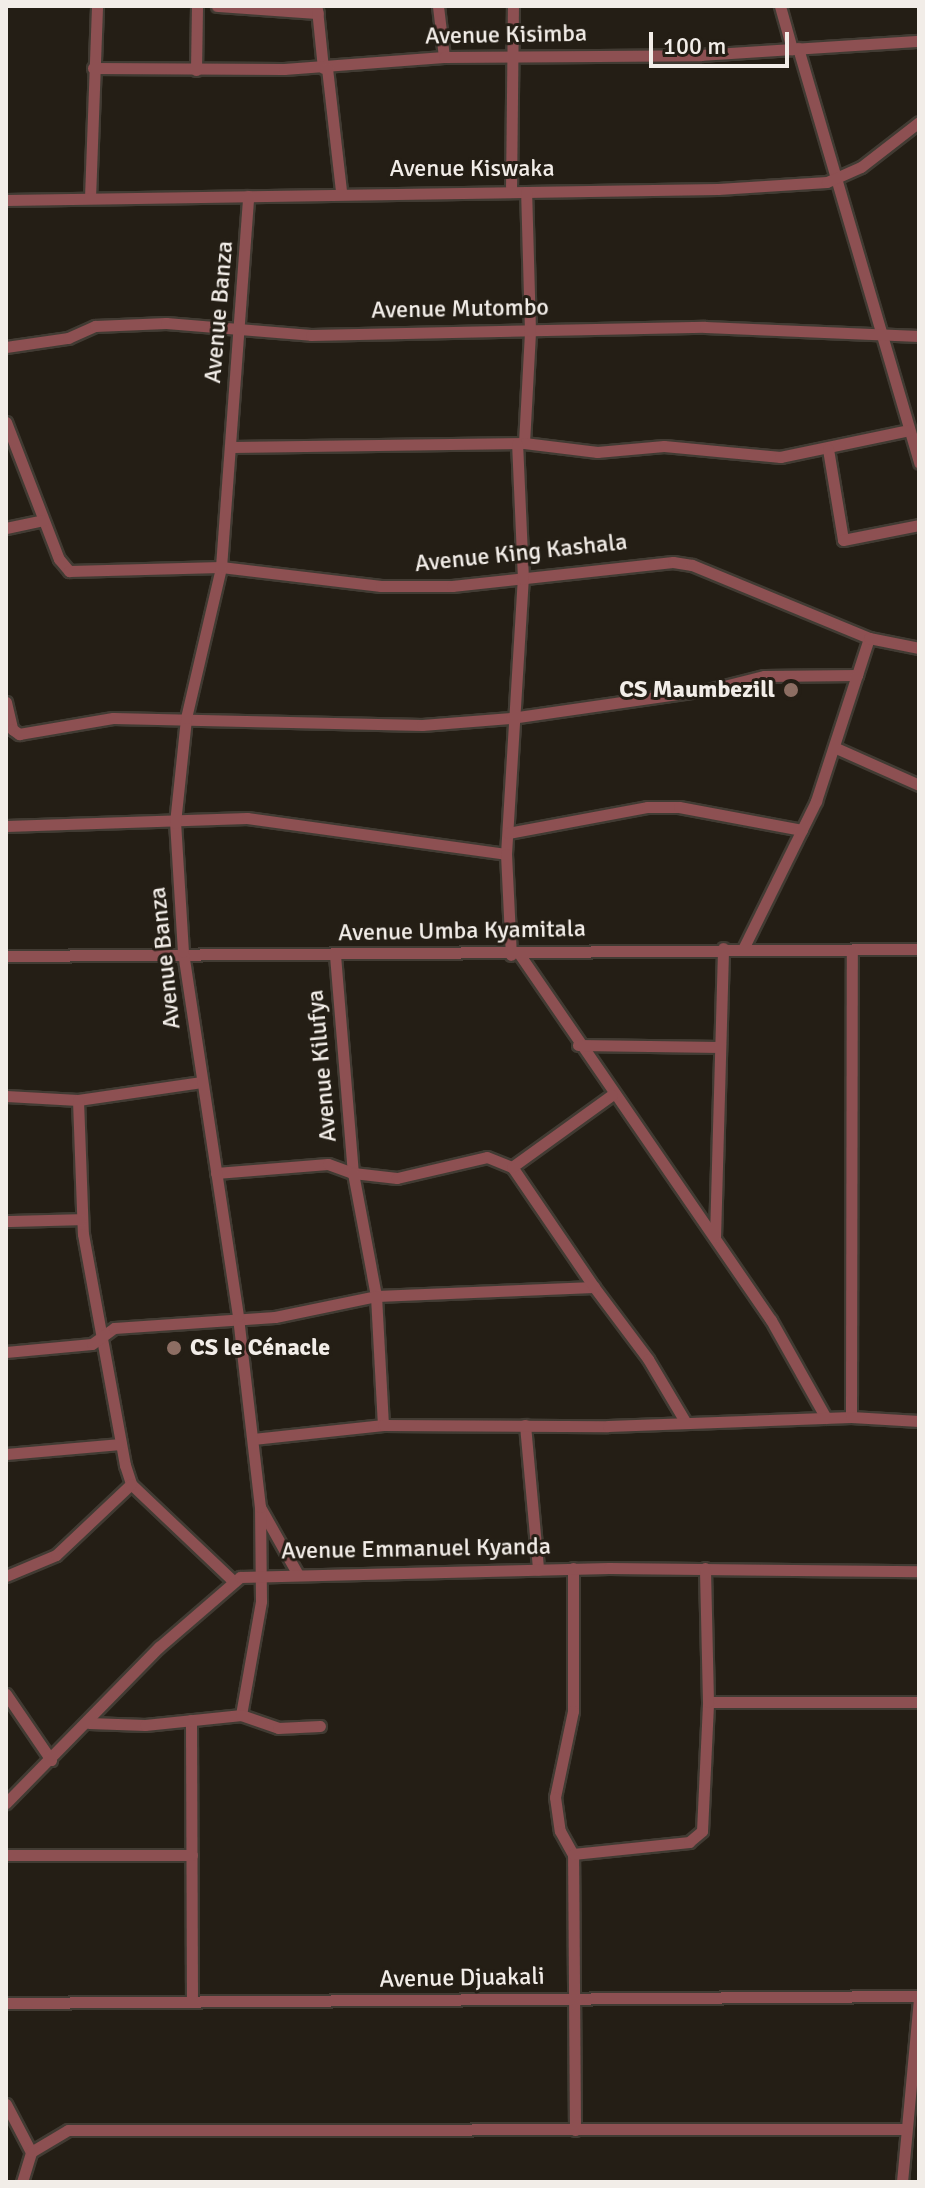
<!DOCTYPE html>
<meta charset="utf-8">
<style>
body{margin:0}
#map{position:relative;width:925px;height:2188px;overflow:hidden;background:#241e15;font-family:Signika,sans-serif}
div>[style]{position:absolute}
.roads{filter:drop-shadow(2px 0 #413b33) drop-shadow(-2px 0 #413b33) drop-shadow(0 2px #413b33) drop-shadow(0 -2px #413b33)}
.minor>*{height:11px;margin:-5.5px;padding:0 5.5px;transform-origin:5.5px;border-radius:5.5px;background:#8d5052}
.dots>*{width:22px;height:22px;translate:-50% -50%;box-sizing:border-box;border:4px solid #241e15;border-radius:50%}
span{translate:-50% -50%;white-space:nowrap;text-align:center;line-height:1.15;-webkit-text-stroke:6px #241e15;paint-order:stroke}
.street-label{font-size:24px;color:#f2ede8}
.poi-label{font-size:24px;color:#f2ede8;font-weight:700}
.right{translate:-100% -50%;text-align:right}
.left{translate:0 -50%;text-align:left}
.frame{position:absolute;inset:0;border:8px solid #f2ede8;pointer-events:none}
.scale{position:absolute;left:649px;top:32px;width:140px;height:36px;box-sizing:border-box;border:4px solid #f2ede8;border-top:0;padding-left:10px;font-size:24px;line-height:28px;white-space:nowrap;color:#f2ede8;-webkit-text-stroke:6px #241e15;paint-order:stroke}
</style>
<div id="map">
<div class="roads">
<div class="minor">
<div style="left:217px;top:6px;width:101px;rotate:4deg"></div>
<div style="left:438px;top:6px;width:51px;rotate:83.3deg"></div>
<div style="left:780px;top:6px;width:45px;rotate:74.4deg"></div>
<div style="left:317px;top:9px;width:59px;rotate:84.2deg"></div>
<div style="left:798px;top:48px;width:432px;rotate:73.7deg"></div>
<div style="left:93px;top:68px;width:191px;rotate:0.3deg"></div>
<div style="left:284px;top:69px;width:160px;rotate:-4.3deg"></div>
<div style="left:444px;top:57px;width:257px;rotate:-0.4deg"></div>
<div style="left:701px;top:55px;width:218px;rotate:-3.7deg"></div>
<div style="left:327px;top:68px;width:124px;rotate:83.5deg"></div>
<div style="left:196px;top:70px;width:64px;rotate:-89.1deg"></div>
<div style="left:511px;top:192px;width:186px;rotate:-89.4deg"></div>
<div style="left:90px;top:198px;width:192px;rotate:-87.9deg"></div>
<div style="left:6px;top:200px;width:712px;rotate:-0.89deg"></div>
<div style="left:718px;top:189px;width:109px;rotate:-3.7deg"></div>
<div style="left:827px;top:182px;width:37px;rotate:-24deg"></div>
<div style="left:861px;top:167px;width:73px;rotate:-37.8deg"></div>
<div style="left:6px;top:347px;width:63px;rotate:-8.3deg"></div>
<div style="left:68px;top:338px;width:30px;rotate:-24deg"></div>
<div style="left:95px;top:326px;width:71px;rotate:-2.4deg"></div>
<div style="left:166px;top:323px;width:145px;rotate:4.7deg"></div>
<div style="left:311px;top:335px;width:394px;rotate:-1.2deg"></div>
<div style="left:705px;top:327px;width:214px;rotate:2.4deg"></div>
<div style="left:6px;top:422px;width:147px;rotate:68.9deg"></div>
<div style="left:59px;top:559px;width:16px;rotate:50deg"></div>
<div style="left:69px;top:571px;width:152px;rotate:-1.5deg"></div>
<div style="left:221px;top:567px;width:161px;rotate:6.8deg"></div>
<div style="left:381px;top:586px;width:71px"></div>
<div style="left:452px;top:586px;width:222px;rotate:-6.2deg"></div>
<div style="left:673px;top:562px;width:19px;rotate:9deg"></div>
<div style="left:692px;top:565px;width:191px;rotate:22.4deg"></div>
<div style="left:524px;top:443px;width:112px;rotate:-86.9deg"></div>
<div style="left:530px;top:331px;width:139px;rotate:-91.6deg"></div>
<div style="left:232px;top:447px;width:292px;rotate:-0.8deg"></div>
<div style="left:524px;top:443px;width:74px;rotate:7deg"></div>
<div style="left:597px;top:452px;width:67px;rotate:-5.1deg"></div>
<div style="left:664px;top:446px;width:117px;rotate:5.4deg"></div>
<div style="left:780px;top:457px;width:132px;rotate:-11.8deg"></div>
<div style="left:828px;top:449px;width:92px;rotate:80.6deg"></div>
<div style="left:843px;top:540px;width:77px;rotate:-11.2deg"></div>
<div style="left:6px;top:528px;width:38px;rotate:-12deg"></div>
<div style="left:6px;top:702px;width:28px;rotate:77deg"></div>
<div style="left:12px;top:729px;width:9px;rotate:36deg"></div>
<div style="left:19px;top:734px;width:95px;rotate:-9.7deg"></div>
<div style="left:113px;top:718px;width:309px;rotate:1.3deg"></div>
<div style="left:422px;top:725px;width:89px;rotate:-4.5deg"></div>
<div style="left:511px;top:718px;width:203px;rotate:-8.2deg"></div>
<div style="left:712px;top:689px;width:54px;rotate:-14deg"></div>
<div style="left:764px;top:676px;width:93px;rotate:-0.6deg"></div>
<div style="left:857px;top:675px;width:39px;rotate:-72deg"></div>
<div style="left:869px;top:638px;width:51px;rotate:11.3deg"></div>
<div style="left:836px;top:748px;width:91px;rotate:24deg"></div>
<div style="left:6px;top:826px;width:241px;rotate:-1.9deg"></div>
<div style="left:247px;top:818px;width:261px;rotate:7.9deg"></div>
<div style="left:506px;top:854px;width:276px;rotate:-86.5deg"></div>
<div style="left:523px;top:579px;width:135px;rotate:-92.5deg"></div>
<div style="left:508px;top:833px;width:141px;rotate:-10.6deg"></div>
<div style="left:647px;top:807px;width:32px"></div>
<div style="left:679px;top:807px;width:125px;rotate:10.6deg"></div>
<div style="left:506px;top:854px;width:101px;rotate:87.2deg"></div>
<div style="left:743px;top:949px;width:165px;rotate:-63.7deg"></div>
<div style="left:816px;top:801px;width:133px;rotate:-72deg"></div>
<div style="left:335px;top:955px;width:219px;rotate:85.3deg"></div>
<div style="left:353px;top:1173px;width:44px;rotate:6.5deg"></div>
<div style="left:397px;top:1178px;width:92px;rotate:-13.1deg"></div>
<div style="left:487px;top:1157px;width:27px;rotate:22deg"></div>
<div style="left:520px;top:955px;width:443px;rotate:55.5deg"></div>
<div style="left:771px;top:1320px;width:112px;rotate:60.7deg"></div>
<div style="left:6px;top:956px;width:913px;rotate:-0.44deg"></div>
<div style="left:578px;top:1045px;width:142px;rotate:0.8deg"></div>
<div style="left:6px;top:1096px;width:72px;rotate:3.2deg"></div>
<div style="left:78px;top:1100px;width:125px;rotate:-8.3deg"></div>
<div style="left:78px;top:1100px;width:134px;rotate:87.9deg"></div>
<div style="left:83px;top:1234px;width:235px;rotate:79.7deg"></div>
<div style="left:125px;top:1465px;width:20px;rotate:72deg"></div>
<div style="left:131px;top:1484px;width:139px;rotate:43.5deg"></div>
<div style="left:216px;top:1173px;width:112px;rotate:-4.6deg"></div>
<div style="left:328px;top:1164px;width:27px;rotate:20deg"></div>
<div style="left:353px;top:1173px;width:125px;rotate:79.4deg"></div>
<div style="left:376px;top:1296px;width:218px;rotate:-2.4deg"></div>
<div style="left:594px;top:1287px;width:90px;rotate:53.1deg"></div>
<div style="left:648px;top:1359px;width:74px;rotate:59.3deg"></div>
<div style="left:6px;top:1221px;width:75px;rotate:-1.5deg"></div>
<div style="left:715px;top:1237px;width:289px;rotate:-88.4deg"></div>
<div style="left:594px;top:1287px;width:145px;rotate:-124.3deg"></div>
<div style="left:512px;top:1167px;width:123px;rotate:-35.8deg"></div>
<div style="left:6px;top:1352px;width:86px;rotate:-5.3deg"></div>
<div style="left:92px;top:1344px;width:27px;rotate:-36deg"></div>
<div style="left:114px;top:1328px;width:161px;rotate:-3.9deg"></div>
<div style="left:275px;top:1317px;width:103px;rotate:-11.7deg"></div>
<div style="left:376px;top:1296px;width:129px;rotate:86.9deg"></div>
<div style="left:851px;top:1417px;width:467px;rotate:-89.9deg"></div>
<div style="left:525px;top:1425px;width:145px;rotate:84.8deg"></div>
<div style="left:253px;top:1439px;width:131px;rotate:-6.1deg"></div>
<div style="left:383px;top:1425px;width:225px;rotate:0.3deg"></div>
<div style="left:608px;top:1426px;width:243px;rotate:-2.1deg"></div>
<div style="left:851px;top:1417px;width:68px;rotate:3.4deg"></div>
<div style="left:6px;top:1454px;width:115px;rotate:-5deg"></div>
<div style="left:260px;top:1507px;width:76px;rotate:60.7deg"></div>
<div style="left:573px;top:1568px;width:143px;rotate:90deg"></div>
<div style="left:573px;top:1711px;width:88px;rotate:101.8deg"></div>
<div style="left:555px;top:1797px;width:34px;rotate:82deg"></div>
<div style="left:560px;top:1831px;width:26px;rotate:61deg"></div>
<div style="left:6px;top:1576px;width:54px;rotate:-22.8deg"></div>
<div style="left:56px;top:1555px;width:103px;rotate:-43.4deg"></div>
<div style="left:6px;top:1694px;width:80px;rotate:55.7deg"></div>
<div style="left:708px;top:1702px;width:211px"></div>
<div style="left:241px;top:1715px;width:116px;rotate:-80deg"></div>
<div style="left:261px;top:1601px;width:94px;rotate:-90.6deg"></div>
<div style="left:260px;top:1507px;width:192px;rotate:-96.6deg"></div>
<div style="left:238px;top:1316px;width:368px;rotate:-98.6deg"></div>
<div style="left:183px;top:952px;width:129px;rotate:-93.5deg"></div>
<div style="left:175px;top:823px;width:106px;rotate:-84deg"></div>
<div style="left:186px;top:718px;width:155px;rotate:-76.9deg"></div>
<div style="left:221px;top:567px;width:372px;rotate:-85.8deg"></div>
<div style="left:191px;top:1720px;width:281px;rotate:89.8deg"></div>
<div style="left:89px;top:1723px;width:56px;rotate:2deg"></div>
<div style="left:145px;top:1725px;width:97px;rotate:-5.9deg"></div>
<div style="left:241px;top:1715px;width:39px;rotate:19deg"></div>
<div style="left:278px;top:1728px;width:42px;rotate:-2.7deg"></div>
<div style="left:6px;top:1803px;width:219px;rotate:-45.6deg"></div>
<div style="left:159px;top:1647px;width:107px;rotate:-40.8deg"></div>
<div style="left:240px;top:1577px;width:369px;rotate:-1.4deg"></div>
<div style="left:609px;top:1568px;width:310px;rotate:0.6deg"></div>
<div style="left:6px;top:1855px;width:186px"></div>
<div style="left:6px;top:2003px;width:913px;rotate:-0.44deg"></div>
<div style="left:6px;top:2104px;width:54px;rotate:62.5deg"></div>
<div style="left:575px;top:2130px;width:276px;rotate:-90.4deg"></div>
<div style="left:573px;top:1854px;width:117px;rotate:-5.9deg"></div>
<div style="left:689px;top:1842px;width:17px;rotate:-40deg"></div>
<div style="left:702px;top:1831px;width:129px;rotate:-87.3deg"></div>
<div style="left:708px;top:1702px;width:134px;rotate:-91.3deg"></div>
<div style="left:22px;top:2182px;width:31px;rotate:-73deg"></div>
<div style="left:31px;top:2152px;width:43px;rotate:-30.7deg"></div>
<div style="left:68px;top:2130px;width:838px;rotate:-0.07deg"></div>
<div style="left:902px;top:2182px;width:185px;rotate:-84.7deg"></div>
</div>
</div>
<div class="dots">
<div style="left:791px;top:690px;background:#8d6e63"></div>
<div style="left:174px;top:1348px;background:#8d6e63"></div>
</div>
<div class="street-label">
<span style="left:506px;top:35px;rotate:-1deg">Avenue Kisimba</span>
<span style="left:472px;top:169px">Avenue Kiswaka</span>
<span style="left:460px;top:309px;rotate:-1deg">Avenue Mutombo</span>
<span style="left:219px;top:312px;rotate:-85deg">Avenue Banza</span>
<span style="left:521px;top:553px;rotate:-6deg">Avenue King Kashala</span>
<span style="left:462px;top:931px;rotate:-1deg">Avenue Umba Kyamitala</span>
<span style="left:165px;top:958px;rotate:-96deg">Avenue Banza</span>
<span style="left:322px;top:1066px;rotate:-95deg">Avenue Kilufya</span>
<span style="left:416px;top:1549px;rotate:-1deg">Avenue Emmanuel Kyanda</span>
<span style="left:462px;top:1978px;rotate:-1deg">Avenue Djuakali</span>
</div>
<div class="poi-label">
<span class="right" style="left:775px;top:690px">CS Maumbezill</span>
<span class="left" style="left:190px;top:1348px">CS le Cénacle</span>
</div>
<div class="frame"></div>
<div class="scale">100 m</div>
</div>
